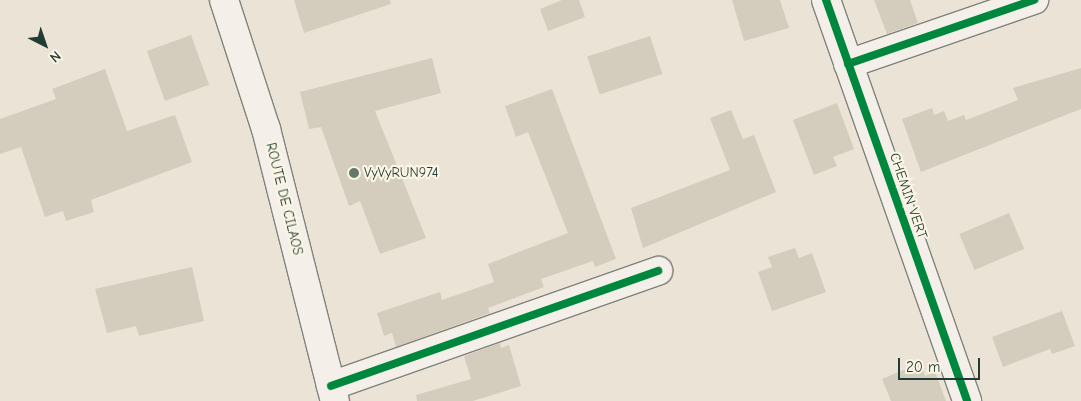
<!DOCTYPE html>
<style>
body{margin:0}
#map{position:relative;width:1081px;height:401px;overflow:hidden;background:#ebe4d6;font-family:"Comic Neue",sans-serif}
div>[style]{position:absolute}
.building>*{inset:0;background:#d4cdbd;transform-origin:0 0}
.roads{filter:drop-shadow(1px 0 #80837b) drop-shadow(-1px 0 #80837b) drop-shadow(0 1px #80837b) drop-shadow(0 -1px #80837b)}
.minor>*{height:28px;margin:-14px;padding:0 14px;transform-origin:14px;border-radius:14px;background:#f4f0e9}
.major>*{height:28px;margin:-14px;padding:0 14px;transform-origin:14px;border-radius:14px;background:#f4f0e9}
.cycleway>*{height:8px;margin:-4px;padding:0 4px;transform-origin:4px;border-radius:4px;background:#00873e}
.dots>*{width:14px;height:14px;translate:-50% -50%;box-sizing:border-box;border:2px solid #fcf5e5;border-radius:50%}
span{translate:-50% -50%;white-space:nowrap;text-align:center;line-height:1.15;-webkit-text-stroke:4.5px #fcf5e5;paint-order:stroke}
.poi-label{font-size:14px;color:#1f3d34}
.left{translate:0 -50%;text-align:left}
.street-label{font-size:14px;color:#1f3d34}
.north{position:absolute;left:20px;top:20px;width:50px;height:50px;-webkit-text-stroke:4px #fcf5e5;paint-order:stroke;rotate:139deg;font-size:14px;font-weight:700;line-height:20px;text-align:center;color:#1f3d34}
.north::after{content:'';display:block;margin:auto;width:18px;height:22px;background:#1f3d34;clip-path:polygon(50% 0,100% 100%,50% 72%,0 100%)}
.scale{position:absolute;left:898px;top:358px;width:82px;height:22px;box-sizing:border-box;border:2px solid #1f3d34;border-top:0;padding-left:6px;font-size:15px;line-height:18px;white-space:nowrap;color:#1f3d34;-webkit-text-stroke:4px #fcf5e5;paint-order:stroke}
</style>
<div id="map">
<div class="building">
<div style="clip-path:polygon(294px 0,390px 0,391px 4px,304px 33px)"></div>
<div style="clip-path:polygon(562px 0,579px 0,585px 17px,548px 31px,540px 9px)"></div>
<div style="clip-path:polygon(732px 0,780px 0,789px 28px,744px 41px)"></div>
<div style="clip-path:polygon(874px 0,910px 0,918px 23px,887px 34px)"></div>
<div style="left:191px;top:35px;width:53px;height:47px;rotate:70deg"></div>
<div style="left:650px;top:36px;width:40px;height:66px;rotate:72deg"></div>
<div style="clip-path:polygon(432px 58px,441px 93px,375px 111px,426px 238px,380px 254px,360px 201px,349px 206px,321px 127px,309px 129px,300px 92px)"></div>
<div style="clip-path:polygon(1081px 68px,1081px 109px,921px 172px,902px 119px,932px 108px,934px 115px,944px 111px,948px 121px,964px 115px,966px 120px,1018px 100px,1013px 88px)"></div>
<div style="clip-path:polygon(105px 69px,127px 131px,175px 115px,192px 162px,91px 200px,94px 212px,66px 221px,63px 211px,45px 217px,21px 147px,0 154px,0 119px,56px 99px,52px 89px)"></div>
<div style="clip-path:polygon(552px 89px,616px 259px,595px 267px,593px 261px,541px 279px,544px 287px,488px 308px,490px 313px,396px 347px,392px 333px,384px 336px,377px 313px,440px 292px,442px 300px,494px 282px,488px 264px,568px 233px,528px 132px,516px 137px,505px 106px)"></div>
<div style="clip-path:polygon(837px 103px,854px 149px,833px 157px,837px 166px,814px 175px,793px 120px)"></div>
<div style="clip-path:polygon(731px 110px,743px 139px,754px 135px,776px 192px,643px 248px,631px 208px,730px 170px,710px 118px)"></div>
<div style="left:1009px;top:213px;width:39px;height:54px;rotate:67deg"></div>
<div style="clip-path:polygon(795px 248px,799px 258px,812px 253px,826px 292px,772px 311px,758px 272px,772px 267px,768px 257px)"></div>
<div style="clip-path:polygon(192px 267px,204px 321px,139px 336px,136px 326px,107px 333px,95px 289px)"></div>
<div style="clip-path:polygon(1062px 311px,1075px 346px,1052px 354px,1050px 349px,1003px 367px,992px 337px)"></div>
<div style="clip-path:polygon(500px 343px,501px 348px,509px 345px,521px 386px,473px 401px,417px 401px,416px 395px,471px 379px,464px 356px)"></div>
<div style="clip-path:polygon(920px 363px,925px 376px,935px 372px,946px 401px,891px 401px,882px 379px)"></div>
</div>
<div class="roads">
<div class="minor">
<div style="left:826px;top:0;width:425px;rotate:70.6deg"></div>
<div style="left:848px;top:64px;width:197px;rotate:-19deg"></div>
<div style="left:331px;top:386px;width:347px;rotate:-19.4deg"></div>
</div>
<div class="major">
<div style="left:224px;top:0;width:136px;rotate:72deg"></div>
<div style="left:266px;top:129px;width:281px;rotate:75.8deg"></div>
</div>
</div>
<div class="cycleway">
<div style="left:826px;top:0;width:425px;rotate:70.6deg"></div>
<div style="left:848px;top:64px;width:197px;rotate:-19deg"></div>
<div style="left:331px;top:386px;width:347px;rotate:-19.4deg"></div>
</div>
<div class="dots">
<div style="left:354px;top:173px;background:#66776d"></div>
</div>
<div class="poi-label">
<span class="left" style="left:364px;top:173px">VyVyRUN974</span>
</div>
<div class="street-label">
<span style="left:908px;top:196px;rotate:71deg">CHEMIN VERT</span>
<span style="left:284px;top:199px;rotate:76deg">ROUTE DE CILAOS</span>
</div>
<div class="north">N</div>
<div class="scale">20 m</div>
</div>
